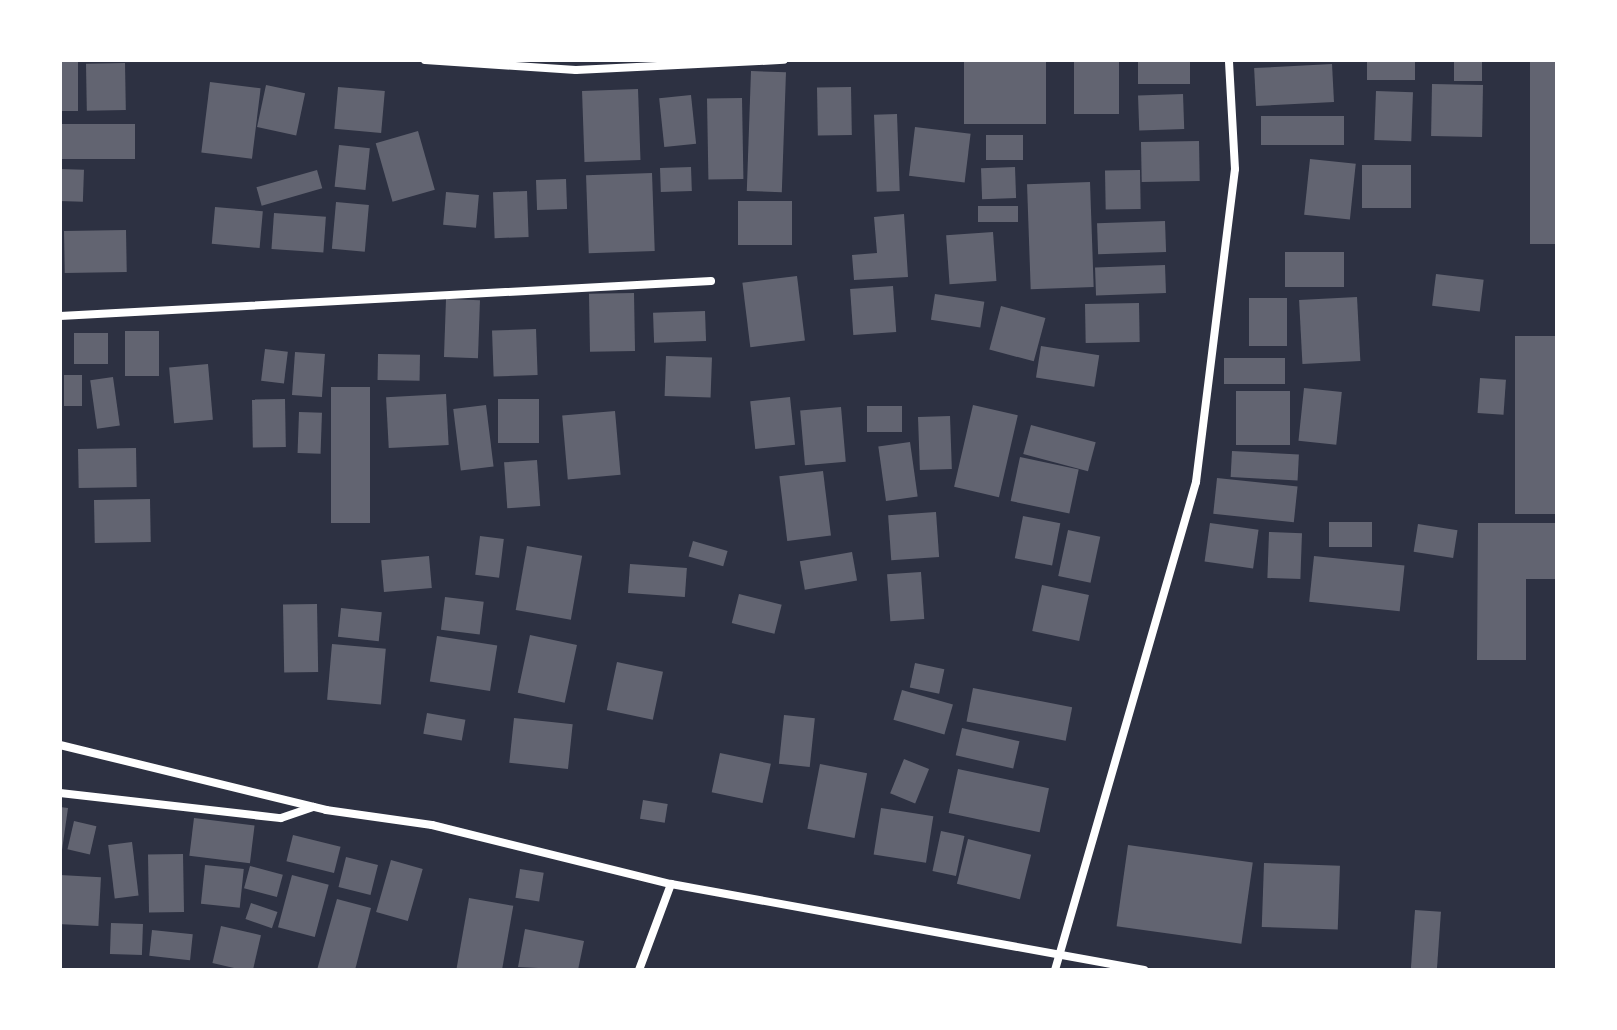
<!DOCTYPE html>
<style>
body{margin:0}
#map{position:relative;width:1617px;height:1030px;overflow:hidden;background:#2d3142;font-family:"Golos Text",sans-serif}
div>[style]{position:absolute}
.building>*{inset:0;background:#626471;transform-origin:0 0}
.minor>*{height:8px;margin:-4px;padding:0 4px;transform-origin:4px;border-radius:4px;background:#fff}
span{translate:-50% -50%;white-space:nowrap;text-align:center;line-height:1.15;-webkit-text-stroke:6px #fff;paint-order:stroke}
.frame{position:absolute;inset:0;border:62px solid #fff;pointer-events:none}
</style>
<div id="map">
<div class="building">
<div style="left:964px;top:60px;width:82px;height:64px"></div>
<div style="left:1074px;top:60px;width:45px;height:54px"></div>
<div style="left:1138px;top:60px;width:52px;height:24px"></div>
<div style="left:1367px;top:60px;width:48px;height:20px"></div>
<div style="left:1454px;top:60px;width:28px;height:21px"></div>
<div style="left:1530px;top:60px;width:27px;height:184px"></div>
<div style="left:61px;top:61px;width:17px;height:50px"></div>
<div style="left:125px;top:63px;width:47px;height:39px;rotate:89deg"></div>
<div style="left:1332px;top:64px;width:38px;height:78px;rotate:87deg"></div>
<div style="left:751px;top:71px;width:35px;height:120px;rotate:2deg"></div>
<div style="left:210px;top:82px;width:51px;height:71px;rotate:7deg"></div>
<div style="left:1432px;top:84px;width:51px;height:52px;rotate:1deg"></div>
<div style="left:266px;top:85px;width:40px;height:43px;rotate:12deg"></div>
<div style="left:338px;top:87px;width:47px;height:42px;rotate:5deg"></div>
<div style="left:851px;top:87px;width:48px;height:34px;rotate:89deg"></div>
<div style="left:638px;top:89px;width:71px;height:56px;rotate:88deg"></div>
<div style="left:1376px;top:91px;width:37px;height:49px;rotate:2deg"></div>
<div style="left:1183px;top:94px;width:35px;height:45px;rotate:88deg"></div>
<div style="left:691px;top:95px;width:49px;height:32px;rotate:84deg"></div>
<div style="left:742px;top:98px;width:81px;height:35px;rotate:89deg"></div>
<div style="left:897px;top:114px;width:77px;height:23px;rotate:88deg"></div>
<div style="left:1344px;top:116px;width:29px;height:83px;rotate:90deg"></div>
<div style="left:61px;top:124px;width:74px;height:35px"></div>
<div style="left:915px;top:127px;width:56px;height:49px;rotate:7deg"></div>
<div style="left:418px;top:131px;width:61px;height:44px;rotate:74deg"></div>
<div style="left:1023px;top:135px;width:25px;height:37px;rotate:90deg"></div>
<div style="left:1199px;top:141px;width:40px;height:58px;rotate:89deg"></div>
<div style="left:339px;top:145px;width:31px;height:42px;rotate:6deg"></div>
<div style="left:1310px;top:159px;width:46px;height:56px;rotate:6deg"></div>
<div style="left:1362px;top:165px;width:49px;height:43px"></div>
<div style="left:691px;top:167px;width:24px;height:31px;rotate:88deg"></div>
<div style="left:1015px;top:167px;width:31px;height:34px;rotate:88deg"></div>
<div style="left:60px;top:169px;width:24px;height:32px;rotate:2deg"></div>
<div style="left:317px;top:170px;width:19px;height:63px;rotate:74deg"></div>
<div style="left:1140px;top:170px;width:39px;height:35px;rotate:89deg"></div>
<div style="left:652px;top:173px;width:78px;height:66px;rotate:88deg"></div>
<div style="left:566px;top:179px;width:30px;height:30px;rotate:88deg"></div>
<div style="left:1090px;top:182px;width:105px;height:63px;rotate:88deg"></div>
<div style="left:527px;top:191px;width:46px;height:34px;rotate:88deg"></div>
<div style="left:446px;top:192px;width:33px;height:33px;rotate:5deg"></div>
<div style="left:792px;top:201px;width:44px;height:54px;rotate:90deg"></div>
<div style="left:336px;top:202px;width:33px;height:47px;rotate:5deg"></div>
<div style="left:1018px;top:206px;width:16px;height:40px;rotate:90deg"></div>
<div style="left:215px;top:207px;width:48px;height:37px;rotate:5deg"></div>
<div style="left:274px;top:213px;width:52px;height:36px;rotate:4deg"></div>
<div style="clip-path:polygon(904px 214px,908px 277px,854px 280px,852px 255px,877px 253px,874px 217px)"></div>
<div style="left:1165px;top:221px;width:31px;height:68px;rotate:88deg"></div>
<div style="left:126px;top:230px;width:42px;height:62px;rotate:89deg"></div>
<div style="left:993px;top:232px;width:49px;height:47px;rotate:86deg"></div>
<div style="left:1344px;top:252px;width:35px;height:59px;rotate:90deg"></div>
<div style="left:1165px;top:265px;width:28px;height:70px;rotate:88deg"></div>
<div style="left:1436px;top:274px;width:48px;height:32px;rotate:7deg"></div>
<div style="left:797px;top:276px;width:65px;height:55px;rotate:83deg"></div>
<div style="left:893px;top:286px;width:46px;height:43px;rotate:86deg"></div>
<div style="left:634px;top:293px;width:58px;height:45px;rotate:89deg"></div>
<div style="left:935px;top:294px;width:50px;height:26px;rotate:9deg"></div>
<div style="left:1357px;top:297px;width:64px;height:58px;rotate:87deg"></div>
<div style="left:1249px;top:298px;width:38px;height:48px"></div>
<div style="left:446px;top:299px;width:34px;height:58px;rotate:2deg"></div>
<div style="left:1139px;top:303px;width:39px;height:54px;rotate:89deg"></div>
<div style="left:1001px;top:306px;width:46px;height:45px;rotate:15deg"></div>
<div style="left:705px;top:311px;width:30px;height:52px;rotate:88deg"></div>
<div style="left:536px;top:329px;width:46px;height:44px;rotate:88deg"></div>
<div style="left:125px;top:331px;width:34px;height:45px"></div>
<div style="left:108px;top:333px;width:31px;height:34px;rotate:90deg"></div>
<div style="left:1557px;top:336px;width:178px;height:42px;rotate:90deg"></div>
<div style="left:1041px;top:346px;width:59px;height:32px;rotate:9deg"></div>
<div style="left:265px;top:349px;width:23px;height:32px;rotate:7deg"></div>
<div style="left:295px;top:352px;width:30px;height:43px;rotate:4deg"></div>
<div style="left:378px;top:354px;width:42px;height:26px;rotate:1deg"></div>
<div style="left:666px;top:356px;width:46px;height:40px;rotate:2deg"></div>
<div style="left:1224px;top:358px;width:61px;height:26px"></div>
<div style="left:208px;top:364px;width:56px;height:39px;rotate:85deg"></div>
<div style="left:64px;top:375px;width:18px;height:31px"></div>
<div style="left:113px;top:377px;width:49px;height:23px;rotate:82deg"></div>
<div style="left:1480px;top:378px;width:26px;height:35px;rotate:4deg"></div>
<div style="left:331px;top:387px;width:39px;height:136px"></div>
<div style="left:1304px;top:388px;width:38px;height:53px;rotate:6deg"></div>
<div style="left:1236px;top:391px;width:54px;height:54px"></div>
<div style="left:446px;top:394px;width:51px;height:60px;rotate:87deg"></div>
<div style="left:790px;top:397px;width:48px;height:40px;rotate:84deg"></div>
<div style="left:285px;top:399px;width:48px;height:33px;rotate:89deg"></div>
<div style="left:498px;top:399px;width:41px;height:44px"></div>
<div style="left:486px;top:405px;width:62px;height:33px;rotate:83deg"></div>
<div style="left:973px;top:405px;width:46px;height:84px;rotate:13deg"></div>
<div style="left:902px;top:406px;width:26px;height:35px;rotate:90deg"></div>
<div style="left:841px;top:407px;width:55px;height:41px;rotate:85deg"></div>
<div style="left:615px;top:411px;width:64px;height:53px;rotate:85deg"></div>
<div style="left:299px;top:412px;width:23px;height:41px;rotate:2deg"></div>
<div style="left:950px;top:416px;width:53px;height:32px;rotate:88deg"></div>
<div style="left:1031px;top:425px;width:67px;height:30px;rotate:15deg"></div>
<div style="left:910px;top:442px;width:55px;height:32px;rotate:82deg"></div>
<div style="left:136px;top:448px;width:39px;height:58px;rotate:89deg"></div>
<div style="left:1232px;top:451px;width:67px;height:26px;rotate:3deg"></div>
<div style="left:1020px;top:457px;width:60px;height:45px;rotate:12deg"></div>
<div style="left:537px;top:460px;width:46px;height:33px;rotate:86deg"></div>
<div style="left:823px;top:471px;width:65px;height:44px;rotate:83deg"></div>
<div style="left:1217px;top:478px;width:81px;height:36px;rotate:6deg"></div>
<div style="left:150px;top:499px;width:43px;height:56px;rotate:89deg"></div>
<div style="left:936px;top:512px;width:45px;height:48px;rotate:86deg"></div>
<div style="left:1023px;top:516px;width:38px;height:43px;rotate:11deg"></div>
<div style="left:1372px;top:522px;width:25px;height:43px;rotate:90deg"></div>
<div style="left:1210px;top:523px;width:49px;height:39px;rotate:8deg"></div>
<div style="clip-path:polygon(1478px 523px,1557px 523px,1557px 579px,1526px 579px,1526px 660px,1477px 660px)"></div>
<div style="left:1418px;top:524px;width:40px;height:28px;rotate:9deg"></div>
<div style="left:1068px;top:530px;width:33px;height:47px;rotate:12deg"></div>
<div style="left:1269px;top:532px;width:33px;height:46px;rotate:2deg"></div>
<div style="left:480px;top:536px;width:24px;height:39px;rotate:7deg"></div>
<div style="left:693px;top:541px;width:36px;height:16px;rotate:16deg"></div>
<div style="left:527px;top:546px;width:56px;height:65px;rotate:10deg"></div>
<div style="left:852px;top:552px;width:29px;height:53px;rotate:80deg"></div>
<div style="left:429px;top:556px;width:32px;height:48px;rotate:85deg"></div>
<div style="left:1314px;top:556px;width:91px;height:46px;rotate:6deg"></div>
<div style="left:630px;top:564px;width:57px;height:29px;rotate:4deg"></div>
<div style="left:921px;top:572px;width:47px;height:34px;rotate:86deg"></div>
<div style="left:1042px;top:585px;width:48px;height:47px;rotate:12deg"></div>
<div style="left:739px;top:594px;width:44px;height:30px;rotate:14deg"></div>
<div style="left:445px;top:597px;width:39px;height:33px;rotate:7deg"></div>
<div style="left:317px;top:604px;width:68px;height:34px;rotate:89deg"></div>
<div style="left:341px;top:608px;width:41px;height:29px;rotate:6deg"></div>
<div style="left:530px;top:635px;width:48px;height:59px;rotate:12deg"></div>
<div style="left:437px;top:636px;width:61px;height:46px;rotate:9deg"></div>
<div style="left:332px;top:644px;width:54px;height:56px;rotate:5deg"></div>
<div style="left:617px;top:662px;width:47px;height:49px;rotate:12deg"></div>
<div style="left:915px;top:663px;width:30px;height:25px;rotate:12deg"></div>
<div style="left:973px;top:688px;width:101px;height:34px;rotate:11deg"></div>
<div style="left:902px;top:690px;width:53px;height:31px;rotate:16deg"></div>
<div style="left:427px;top:713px;width:39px;height:21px;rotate:10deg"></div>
<div style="left:784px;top:715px;width:31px;height:49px;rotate:6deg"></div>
<div style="left:514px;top:718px;width:59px;height:45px;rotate:6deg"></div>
<div style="left:962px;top:728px;width:59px;height:28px;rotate:13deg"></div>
<div style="left:720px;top:753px;width:52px;height:40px;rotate:12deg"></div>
<div style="left:904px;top:759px;width:27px;height:37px;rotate:22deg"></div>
<div style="left:820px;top:764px;width:48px;height:66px;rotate:11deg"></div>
<div style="left:958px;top:769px;width:93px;height:45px;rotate:12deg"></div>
<div style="left:643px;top:800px;width:25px;height:19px;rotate:9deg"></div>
<div style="clip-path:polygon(60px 807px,68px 808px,62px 850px,60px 850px)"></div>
<div style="left:881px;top:808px;width:53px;height:47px;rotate:9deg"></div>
<div style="left:194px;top:818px;width:61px;height:38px;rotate:7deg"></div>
<div style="left:74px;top:821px;width:23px;height:29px;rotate:13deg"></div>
<div style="left:941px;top:831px;width:24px;height:41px;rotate:12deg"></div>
<div style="left:293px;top:835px;width:49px;height:27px;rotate:14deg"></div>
<div style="left:968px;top:839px;width:65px;height:46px;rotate:14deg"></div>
<div style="left:132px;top:842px;width:54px;height:24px;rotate:83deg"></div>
<div style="left:1128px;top:845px;width:126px;height:82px;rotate:8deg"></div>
<div style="left:183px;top:854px;width:58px;height:35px;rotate:89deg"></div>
<div style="left:346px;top:857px;width:33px;height:31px;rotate:14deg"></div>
<div style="left:391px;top:860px;width:33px;height:54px;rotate:16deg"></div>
<div style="left:1264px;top:863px;width:76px;height:64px;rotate:2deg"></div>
<div style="left:205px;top:865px;width:39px;height:39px;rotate:6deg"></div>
<div style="left:250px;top:866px;width:34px;height:23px;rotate:15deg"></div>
<div style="left:520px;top:869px;width:24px;height:29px;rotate:9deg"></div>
<div style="left:60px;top:875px;width:41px;height:49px;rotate:3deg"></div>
<div style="left:292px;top:875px;width:38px;height:54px;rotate:15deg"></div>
<div style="left:469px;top:898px;width:45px;height:73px;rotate:10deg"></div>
<div style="clip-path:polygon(337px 899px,371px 908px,355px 970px,317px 970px)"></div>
<div style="left:251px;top:903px;width:28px;height:17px;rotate:19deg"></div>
<div style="left:1415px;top:910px;width:26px;height:60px;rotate:4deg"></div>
<div style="left:111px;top:923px;width:32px;height:31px;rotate:2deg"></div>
<div style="left:221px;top:926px;width:41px;height:38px;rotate:13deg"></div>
<div style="clip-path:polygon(525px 929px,584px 941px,578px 970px,518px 967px)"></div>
<div style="left:152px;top:930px;width:41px;height:26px;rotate:6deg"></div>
</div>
<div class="minor">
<div style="left:425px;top:60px;width:151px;rotate:3.8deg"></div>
<div style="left:576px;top:70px;width:208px;rotate:-2.8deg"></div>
<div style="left:60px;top:316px;width:652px;rotate:-3.08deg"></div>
<div style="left:60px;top:745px;width:274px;rotate:13.7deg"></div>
<div style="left:326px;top:810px;width:107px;rotate:8.1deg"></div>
<div style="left:432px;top:825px;width:246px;rotate:13.9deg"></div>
<div style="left:671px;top:884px;width:481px;rotate:10.3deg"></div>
<div style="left:60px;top:793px;width:222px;rotate:6.5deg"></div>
<div style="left:281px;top:818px;width:34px;rotate:-19deg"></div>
<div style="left:639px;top:970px;width:92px;rotate:-69.6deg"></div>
<div style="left:1055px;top:970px;width:508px;rotate:-73.88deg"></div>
<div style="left:1196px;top:482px;width:315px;rotate:-82.9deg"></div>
<div style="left:1235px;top:169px;width:109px;rotate:-93.2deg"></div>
</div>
<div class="frame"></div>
</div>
